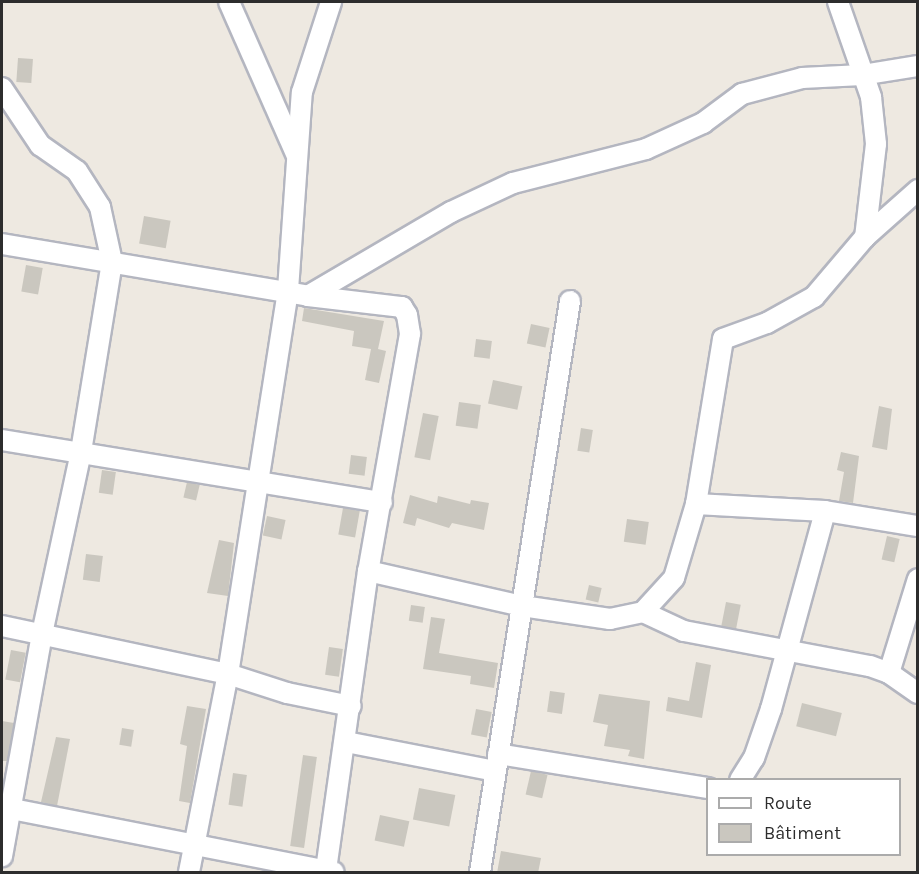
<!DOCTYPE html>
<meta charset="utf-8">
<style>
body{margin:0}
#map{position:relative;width:919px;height:874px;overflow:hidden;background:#eee9e1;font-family:Karla,sans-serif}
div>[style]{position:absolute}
.building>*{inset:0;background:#cac7bf;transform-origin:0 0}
.roads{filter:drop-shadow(2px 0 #b4b6c0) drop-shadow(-2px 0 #b4b6c0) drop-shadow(0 2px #b4b6c0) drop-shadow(0 -2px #b4b6c0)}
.minor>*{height:20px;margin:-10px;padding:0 10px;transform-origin:10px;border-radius:10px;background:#fff}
span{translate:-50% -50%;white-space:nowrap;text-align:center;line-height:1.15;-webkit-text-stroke:6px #fff;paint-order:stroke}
.frame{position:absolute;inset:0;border:3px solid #2d2d2d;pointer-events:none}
.legend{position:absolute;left:706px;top:778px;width:195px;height:78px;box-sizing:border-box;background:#fff;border:2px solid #ababab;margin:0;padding:8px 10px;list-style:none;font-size:18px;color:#2d2d2d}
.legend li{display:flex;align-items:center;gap:12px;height:30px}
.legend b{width:30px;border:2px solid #ababab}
</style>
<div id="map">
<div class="building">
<div style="left:18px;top:58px;width:15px;height:24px;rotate:4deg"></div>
<div style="left:144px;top:216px;width:27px;height:28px;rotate:10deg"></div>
<div style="left:26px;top:265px;width:17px;height:27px;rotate:10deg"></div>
<div style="clip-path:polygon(304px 308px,384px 321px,378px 349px,386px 351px,379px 383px,365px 380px,371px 349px,352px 346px,354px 331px,302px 321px)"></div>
<div style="left:531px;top:324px;width:19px;height:20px;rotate:12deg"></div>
<div style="left:476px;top:339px;width:16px;height:18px;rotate:7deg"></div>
<div style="left:493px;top:380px;width:30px;height:24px;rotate:12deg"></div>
<div style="left:459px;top:402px;width:22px;height:24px;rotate:8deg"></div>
<div style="clip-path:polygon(879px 406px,892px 409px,887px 450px,872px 447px)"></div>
<div style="left:423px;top:413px;width:16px;height:45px;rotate:11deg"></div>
<div style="left:581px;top:428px;width:12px;height:23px;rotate:9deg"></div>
<div style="clip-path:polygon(841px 452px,859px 456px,853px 503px,839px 501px,844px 472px,837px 470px)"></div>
<div style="left:351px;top:455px;width:16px;height:19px;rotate:7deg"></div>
<div style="left:102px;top:470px;width:14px;height:23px;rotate:8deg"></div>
<div style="left:187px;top:482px;width:13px;height:16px;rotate:13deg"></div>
<div style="clip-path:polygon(410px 495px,437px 503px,438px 496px,470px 504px,471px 500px,489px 503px,484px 530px,452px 523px,449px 528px,417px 518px,415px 526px,403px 523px)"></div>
<div style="left:343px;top:508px;width:17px;height:27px;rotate:10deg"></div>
<div style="left:267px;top:516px;width:19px;height:20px;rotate:12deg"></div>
<div style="left:627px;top:519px;width:22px;height:23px;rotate:8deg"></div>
<div style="left:887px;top:536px;width:13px;height:24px;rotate:13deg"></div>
<div style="clip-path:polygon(219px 540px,234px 543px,228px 596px,207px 593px)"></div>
<div style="left:86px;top:554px;width:17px;height:26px;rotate:7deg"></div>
<div style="left:589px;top:585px;width:13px;height:15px;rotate:13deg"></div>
<div style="left:726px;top:602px;width:15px;height:25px;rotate:11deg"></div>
<div style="left:411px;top:605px;width:14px;height:16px;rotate:8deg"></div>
<div style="clip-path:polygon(431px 617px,445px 619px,439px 653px,498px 663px,494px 688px,470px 684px,471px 676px,423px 669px)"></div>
<div style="left:329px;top:647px;width:14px;height:28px;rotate:8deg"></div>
<div style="left:11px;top:650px;width:15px;height:30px;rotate:11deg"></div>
<div style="clip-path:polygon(696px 662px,711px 665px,702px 718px,666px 711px,668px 697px,689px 701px)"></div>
<div style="left:550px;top:691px;width:15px;height:21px;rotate:8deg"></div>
<div style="clip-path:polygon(599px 694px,650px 701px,644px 759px,628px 756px,630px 750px,604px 746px,608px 725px,593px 722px)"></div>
<div style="left:802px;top:703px;width:41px;height:24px;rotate:14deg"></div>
<div style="clip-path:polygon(187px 706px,206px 709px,190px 803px,179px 801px,187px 746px,180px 744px)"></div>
<div style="left:476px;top:709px;width:16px;height:26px;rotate:11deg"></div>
<div style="clip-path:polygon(2px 721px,14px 723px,7px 761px,2px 761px)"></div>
<div style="left:122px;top:728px;width:12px;height:17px;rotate:9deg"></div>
<div style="clip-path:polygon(56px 737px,70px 739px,57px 806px,41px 802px)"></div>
<div style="left:303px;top:755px;width:14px;height:92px;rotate:8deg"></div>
<div style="left:531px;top:771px;width:17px;height:24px;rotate:13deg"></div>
<div style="left:233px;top:773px;width:14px;height:32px;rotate:8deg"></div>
<div style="left:419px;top:788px;width:37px;height:32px;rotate:11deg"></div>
<div style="left:380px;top:815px;width:30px;height:26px;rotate:12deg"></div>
<div style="clip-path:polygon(501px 851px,541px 858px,538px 873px,497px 873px)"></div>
</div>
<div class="roads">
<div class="minor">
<div style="left:229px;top:2px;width:166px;rotate:66.2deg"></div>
<div style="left:838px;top:2px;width:101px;rotate:70.8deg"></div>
<div style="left:871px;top:97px;width:47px;rotate:83.9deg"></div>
<div style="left:876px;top:144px;width:94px;rotate:96.7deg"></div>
<div style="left:2px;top:88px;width:69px;rotate:56.3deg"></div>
<div style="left:40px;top:145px;width:45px;rotate:35.1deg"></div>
<div style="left:77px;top:171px;width:43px;rotate:57.4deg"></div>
<div style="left:100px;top:207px;width:56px;rotate:77.7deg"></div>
<div style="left:112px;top:262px;width:193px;rotate:99.3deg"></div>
<div style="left:81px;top:452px;width:186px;rotate:102.1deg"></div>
<div style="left:42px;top:634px;width:226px;rotate:100.2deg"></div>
<div style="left:2px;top:244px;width:310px;rotate:9.6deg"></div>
<div style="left:308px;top:296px;width:95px;rotate:6.7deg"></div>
<div style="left:402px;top:307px;width:9px;rotate:58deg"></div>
<div style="left:407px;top:315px;width:19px;rotate:81deg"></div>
<div style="left:410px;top:334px;width:241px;rotate:100deg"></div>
<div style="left:368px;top:571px;width:303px;rotate:98deg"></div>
<div style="left:308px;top:296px;width:166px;rotate:-30.4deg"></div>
<div style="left:451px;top:212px;width:68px;rotate:-25.1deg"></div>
<div style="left:513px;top:183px;width:137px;rotate:-14.3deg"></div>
<div style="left:646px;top:149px;width:63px;rotate:-24.5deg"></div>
<div style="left:703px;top:123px;width:49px;rotate:-36.6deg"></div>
<div style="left:742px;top:94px;width:62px;rotate:-14.9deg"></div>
<div style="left:802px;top:78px;width:60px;rotate:-2.9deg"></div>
<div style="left:862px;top:75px;width:57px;rotate:-9.1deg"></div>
<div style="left:2px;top:440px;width:385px;rotate:9.3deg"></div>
<div style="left:696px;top:504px;width:129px;rotate:3.1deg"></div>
<div style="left:825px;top:511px;width:94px;rotate:9.2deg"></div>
<div style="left:368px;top:571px;width:158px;rotate:12.8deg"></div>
<div style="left:522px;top:606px;width:89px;rotate:8.4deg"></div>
<div style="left:610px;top:619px;width:34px;rotate:-12deg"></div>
<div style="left:643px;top:612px;width:45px;rotate:24.9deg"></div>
<div style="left:684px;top:631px;width:189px;rotate:10.7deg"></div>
<div style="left:870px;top:666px;width:20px;rotate:20deg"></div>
<div style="left:889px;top:673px;width:35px;rotate:35deg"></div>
<div style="left:643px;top:612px;width:46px;rotate:-47.6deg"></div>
<div style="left:674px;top:578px;width:77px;rotate:-73.4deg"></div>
<div style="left:696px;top:504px;width:167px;rotate:-80.7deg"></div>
<div style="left:723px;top:339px;width:47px;rotate:-20deg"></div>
<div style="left:767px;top:323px;width:54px;rotate:-29deg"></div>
<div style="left:814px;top:297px;width:79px;rotate:-49.6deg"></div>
<div style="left:865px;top:237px;width:71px;rotate:-41.6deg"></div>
<div style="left:2px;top:626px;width:231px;rotate:12deg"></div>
<div style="left:228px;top:674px;width:62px;rotate:17.9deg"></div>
<div style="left:287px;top:693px;width:65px;rotate:11.5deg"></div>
<div style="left:889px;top:673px;width:98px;rotate:-72.9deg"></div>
<div style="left:346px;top:742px;width:152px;rotate:11deg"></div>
<div style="left:498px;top:754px;width:213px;rotate:9.2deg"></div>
<div style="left:740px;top:780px;width:26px;rotate:-58deg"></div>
<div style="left:754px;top:758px;width:52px;rotate:-70.9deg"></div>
<div style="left:771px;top:709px;width:205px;rotate:-74.7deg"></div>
<div style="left:2px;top:807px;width:338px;rotate:11.1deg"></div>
<div style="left:189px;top:872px;width:202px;rotate:-78.9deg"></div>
<div style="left:228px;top:674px;width:389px;rotate:-81.1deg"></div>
<div style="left:288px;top:290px;width:198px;rotate:-86deg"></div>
<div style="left:302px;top:92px;width:95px;rotate:-72.1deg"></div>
<div style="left:480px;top:872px;width:578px;rotate:-81.04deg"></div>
</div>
</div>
<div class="frame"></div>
<ul class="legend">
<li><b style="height:8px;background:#fff"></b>Route</li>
<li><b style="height:16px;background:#cac7bf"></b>Bâtiment</li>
</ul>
</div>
